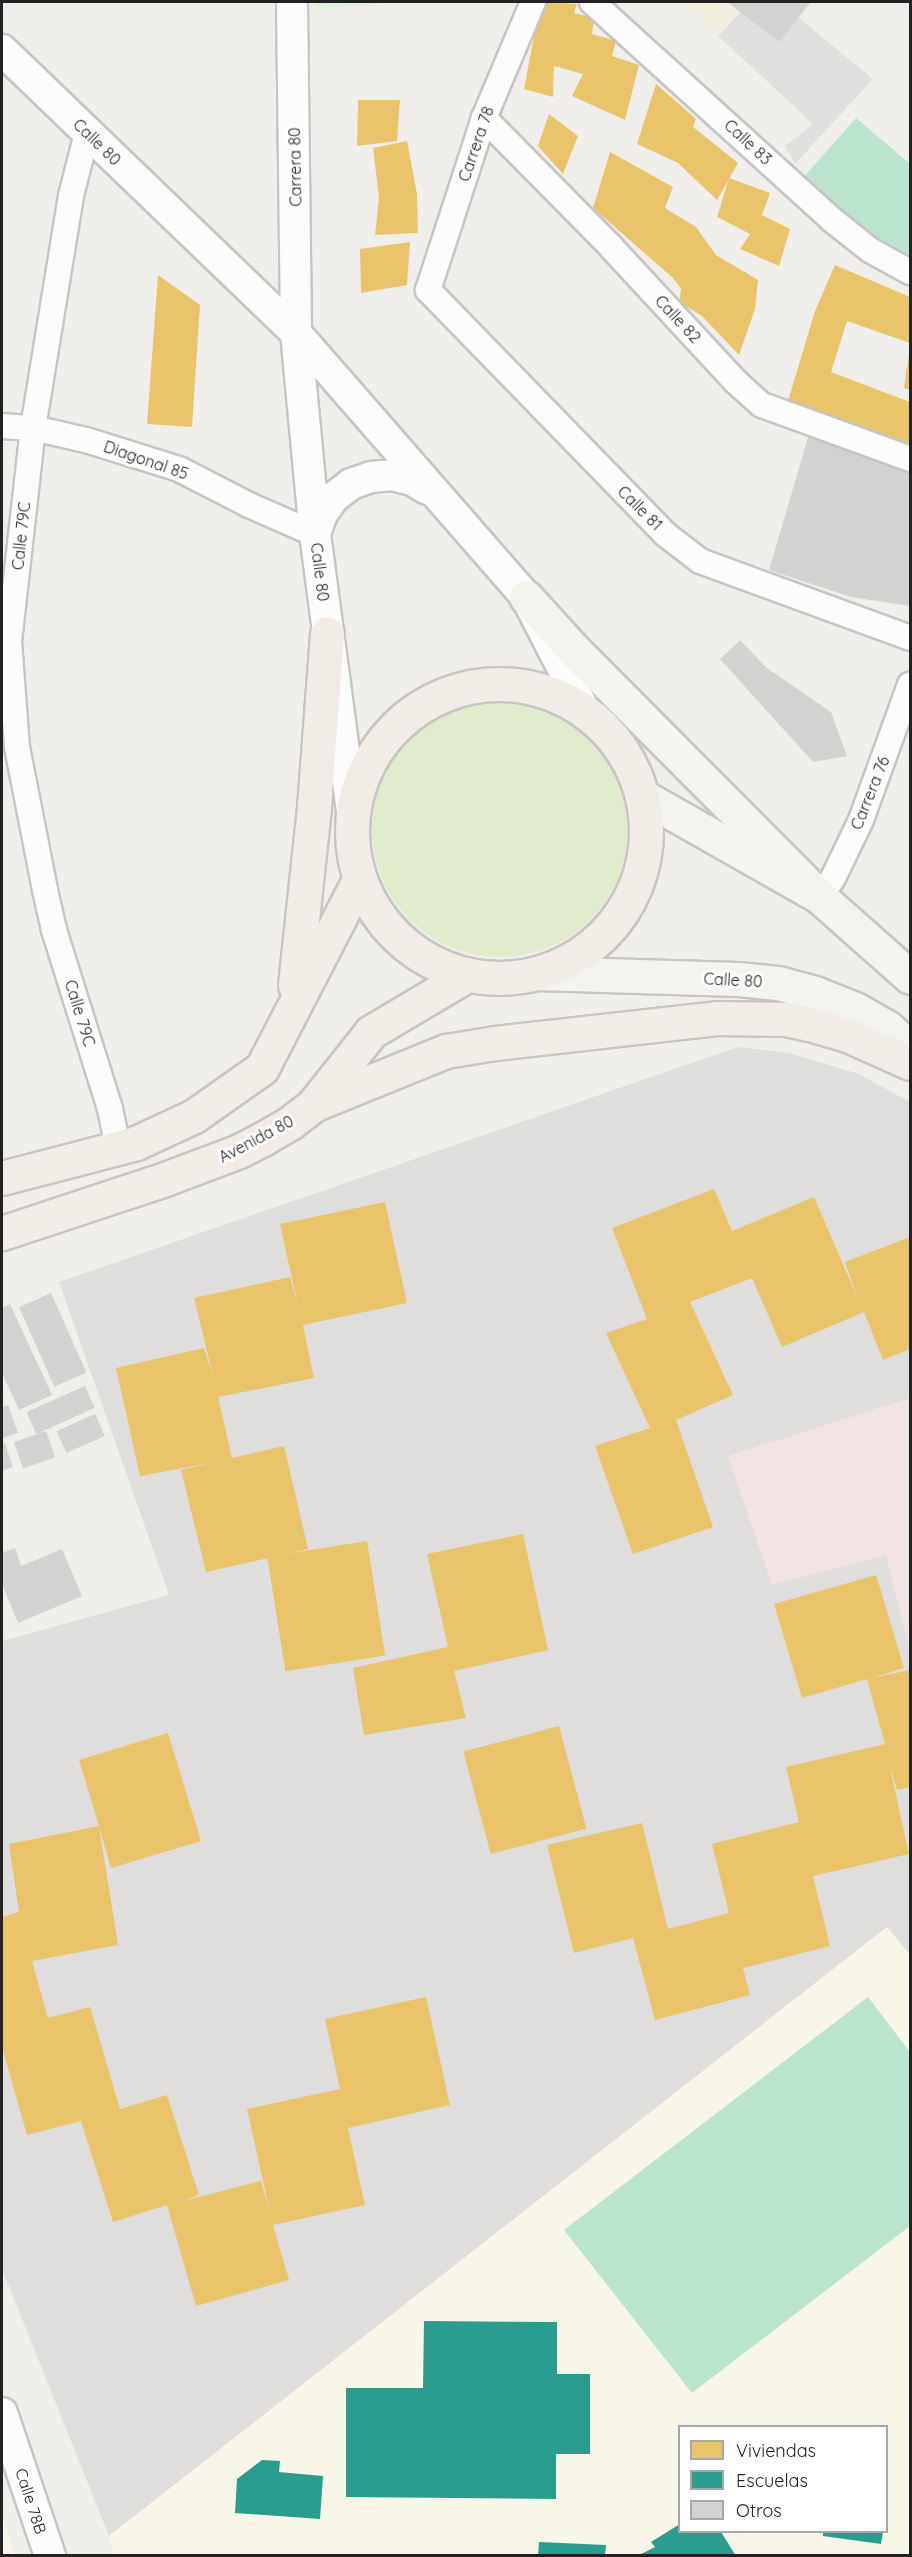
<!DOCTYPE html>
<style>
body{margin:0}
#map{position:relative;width:912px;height:2557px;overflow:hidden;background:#f0eeeb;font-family:Quicksand,sans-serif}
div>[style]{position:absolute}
.residential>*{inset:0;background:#dfdedc}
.commercial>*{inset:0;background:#f1e3e2}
.education>*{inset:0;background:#f8f6e8}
.farmland>*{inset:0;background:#efeedf}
.grass>*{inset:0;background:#dfebcc}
.round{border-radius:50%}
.park>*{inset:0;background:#dcf4d9}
.pitch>*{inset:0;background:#b9e4ce}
.parking>*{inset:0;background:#e0dfde}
.homes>*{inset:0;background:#e9c46a;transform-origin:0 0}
.schools>*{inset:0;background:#2a9d8f}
.building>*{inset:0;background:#d4d2d0;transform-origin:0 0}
.roads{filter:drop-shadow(2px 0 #c6c5c3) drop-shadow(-2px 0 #c6c5c3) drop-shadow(0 2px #c6c5c3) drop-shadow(0 -2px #c6c5c3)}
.minor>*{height:24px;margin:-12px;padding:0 12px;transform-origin:12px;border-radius:12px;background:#fdfcfc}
.tertiary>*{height:30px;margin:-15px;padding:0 15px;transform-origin:15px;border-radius:15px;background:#fdfcfc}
.secondary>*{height:33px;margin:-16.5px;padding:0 16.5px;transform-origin:16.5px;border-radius:16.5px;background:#f4f4ee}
.primary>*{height:33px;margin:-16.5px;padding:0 16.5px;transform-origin:16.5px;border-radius:16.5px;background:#f2ece7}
.primary>.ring{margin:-16.5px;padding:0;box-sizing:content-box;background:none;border:33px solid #f2ece7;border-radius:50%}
span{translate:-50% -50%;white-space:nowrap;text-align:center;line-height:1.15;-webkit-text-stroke:6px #fff;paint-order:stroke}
.street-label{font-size:16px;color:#222}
.frame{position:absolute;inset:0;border:3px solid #222;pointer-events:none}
.legend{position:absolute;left:678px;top:2425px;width:210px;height:108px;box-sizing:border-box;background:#fff;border:2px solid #a7a7a7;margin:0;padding:8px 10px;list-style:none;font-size:18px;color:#222}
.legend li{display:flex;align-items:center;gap:12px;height:30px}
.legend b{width:30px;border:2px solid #a7a7a7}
</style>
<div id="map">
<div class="residential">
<div style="clip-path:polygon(738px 1047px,789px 1053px,859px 1074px,910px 1102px,910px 1955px,887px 1927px,109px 2536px,2px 2269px,2px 1641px,169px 1595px,59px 1282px)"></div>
</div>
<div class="commercial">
<div style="clip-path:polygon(910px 1398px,910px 1652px,886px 1555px,772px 1585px,728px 1456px)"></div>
</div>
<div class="education">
<div style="clip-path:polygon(evenodd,887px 1927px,910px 1955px,910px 2555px,113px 2556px,109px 2536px,887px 1927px,680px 2426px,886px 2426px,886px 2532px,680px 2532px,680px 2426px)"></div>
<div style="clip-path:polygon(2px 2515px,15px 2555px,2px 2555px)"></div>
</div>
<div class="farmland">
<div style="clip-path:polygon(685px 2px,734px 2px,744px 9px,718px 36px)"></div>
</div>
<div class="grass">
<div class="round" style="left:372px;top:701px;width:256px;height:256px"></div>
</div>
<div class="park">
<div style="clip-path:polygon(316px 2px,381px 2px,381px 4px,317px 8px)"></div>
</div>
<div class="pitch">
<div style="clip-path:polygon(856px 118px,910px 164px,910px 254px,901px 268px,802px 179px)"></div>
<div style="clip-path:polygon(868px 1997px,910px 2052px,910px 2226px,692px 2393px,564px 2230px)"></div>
</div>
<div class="parking">
<div style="clip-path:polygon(744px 9px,794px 14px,873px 79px,795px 164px,785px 146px,813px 124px,718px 36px)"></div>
</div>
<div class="homes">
<div style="clip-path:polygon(547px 2px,577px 4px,574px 13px,594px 18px,592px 34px,616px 41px,612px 56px,639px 65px,625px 120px,572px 96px,583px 74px,554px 66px,553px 97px,524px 89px,535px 31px)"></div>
<div style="clip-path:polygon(656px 84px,696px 119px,693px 127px,738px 163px,717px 200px,678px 163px,637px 144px)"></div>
<div style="clip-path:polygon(358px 100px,400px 100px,397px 141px,357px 146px)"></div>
<div style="clip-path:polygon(549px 114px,578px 136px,563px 174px,538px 146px)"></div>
<div style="clip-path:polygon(407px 141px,417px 194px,418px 233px,375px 235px,379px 197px,373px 148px)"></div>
<div style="clip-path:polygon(610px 152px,673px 187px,665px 208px,696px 227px,716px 255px,758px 280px,755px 309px,739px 355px,702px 316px,679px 302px,681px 289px,673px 278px,593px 208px)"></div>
<div style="clip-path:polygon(729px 178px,770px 193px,762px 215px,790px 229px,779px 266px,740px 249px,750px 234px,717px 217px)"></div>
<div style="clip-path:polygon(410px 242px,407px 285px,361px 293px,360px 249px)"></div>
<div style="clip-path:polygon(835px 265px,910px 297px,910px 343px,847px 321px,831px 372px,910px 402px,910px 443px,788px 401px,815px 311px)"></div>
<div style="clip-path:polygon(158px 275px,200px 305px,192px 427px,147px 424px)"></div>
<div style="clip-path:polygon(909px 354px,910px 355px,910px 390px,904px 388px)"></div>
<div style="clip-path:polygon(714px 1189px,732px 1231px,814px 1197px,858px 1299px,845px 1262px,910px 1237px,910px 1349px,883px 1360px,864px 1312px,782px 1347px,752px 1278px,690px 1302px,733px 1395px,676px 1420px,713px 1527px,633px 1554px,595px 1446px,650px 1428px,606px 1333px,647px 1319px,612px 1228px)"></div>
<div style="clip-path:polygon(385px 1202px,407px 1303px,303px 1325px,314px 1378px,218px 1397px,232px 1458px,284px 1446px,308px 1549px,206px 1572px,181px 1470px,215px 1462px,140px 1476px,116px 1368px,204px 1348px,213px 1376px,194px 1298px,290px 1277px,298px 1306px,280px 1224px)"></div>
<div style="clip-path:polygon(523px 1534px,548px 1650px,454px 1671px,466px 1718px,364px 1735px,353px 1668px,448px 1647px,427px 1554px)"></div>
<div style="left:367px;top:1541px;width:116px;height:101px;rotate:81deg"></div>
<div style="clip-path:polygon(876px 1575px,904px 1668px,871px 1678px,910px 1670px,910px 1787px,897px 1790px,889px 1763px,909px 1854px,813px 1876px,830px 1946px,743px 1968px,750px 1995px,655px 2020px,633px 1938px,574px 1953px,547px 1845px,642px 1823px,668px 1929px,729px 1913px,712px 1844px,799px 1822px,786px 1767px,885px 1744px,867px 1679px,802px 1698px,774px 1604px)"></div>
<div style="left:559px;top:1726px;width:106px;height:99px;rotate:75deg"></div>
<div style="clip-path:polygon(168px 1733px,201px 1841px,111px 1868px,99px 1826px,118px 1945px,32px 1961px,48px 2018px,90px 2007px,120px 2109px,167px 2095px,199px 2195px,179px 2202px,261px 2181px,270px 2213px,247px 2109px,340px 2089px,325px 2019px,426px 1997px,450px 2105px,348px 2128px,365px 2205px,273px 2225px,289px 2280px,196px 2306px,167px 2205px,113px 2222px,81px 2121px,27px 2135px,2px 2047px,2px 1917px,19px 1912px,9px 1844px,99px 1826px,79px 1760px)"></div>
</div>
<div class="schools">
<div style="clip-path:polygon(424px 2321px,557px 2322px,557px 2374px,590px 2374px,590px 2454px,556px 2454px,556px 2499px,346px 2497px,346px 2388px,423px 2388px)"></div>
<div style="clip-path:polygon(262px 2460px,280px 2461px,279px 2472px,323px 2476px,320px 2519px,235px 2513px,237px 2479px)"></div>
<div style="clip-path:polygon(680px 2524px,680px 2532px,721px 2532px,736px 2556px,637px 2556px,655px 2547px,651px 2542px)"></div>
<div style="clip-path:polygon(823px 2532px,883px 2532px,881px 2544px,823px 2536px)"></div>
<div style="clip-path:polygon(539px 2542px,606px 2545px,605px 2556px,538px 2556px)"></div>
</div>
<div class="building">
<div style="clip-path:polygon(727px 2px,811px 2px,779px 42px)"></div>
<div style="clip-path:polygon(809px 434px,910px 471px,910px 606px,851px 597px,769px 570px)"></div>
<div style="clip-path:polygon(740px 640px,767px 668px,831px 712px,847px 756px,813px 762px,720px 659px)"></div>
<div style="left:51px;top:1293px;width:87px;height:35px;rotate:66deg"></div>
<div style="clip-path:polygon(10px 1304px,52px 1395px,19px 1410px,2px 1373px,2px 1308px)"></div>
<div style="left:85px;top:1386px;width:24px;height:64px;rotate:66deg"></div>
<div style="clip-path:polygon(8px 1405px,18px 1433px,2px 1438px,2px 1407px)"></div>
<div style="left:95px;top:1414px;width:24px;height:42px;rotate:66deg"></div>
<div style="left:46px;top:1431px;width:28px;height:34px;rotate:71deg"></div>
<div style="clip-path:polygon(5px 1443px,13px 1467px,2px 1471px,2px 1444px)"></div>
<div style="clip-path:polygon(15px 1548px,21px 1566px,62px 1549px,82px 1596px,18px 1623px,2px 1584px,2px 1553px)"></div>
</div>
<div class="roads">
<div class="minor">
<div style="left:533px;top:2px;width:126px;rotate:112.9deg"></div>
<div style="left:484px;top:118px;width:181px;rotate:108deg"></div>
<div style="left:428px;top:290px;width:340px;rotate:45.8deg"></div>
<div style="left:665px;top:534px;width:44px;rotate:37.6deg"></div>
<div style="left:700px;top:561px;width:224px;rotate:20.1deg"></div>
<div style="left:592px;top:2px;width:323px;rotate:42.2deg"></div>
<div style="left:831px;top:219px;width:50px;rotate:38.5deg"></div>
<div style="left:870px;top:250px;width:46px;rotate:28.8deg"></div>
<div style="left:484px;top:118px;width:181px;rotate:45.4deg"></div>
<div style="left:611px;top:247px;width:183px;rotate:47.2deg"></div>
<div style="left:735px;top:381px;width:36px;rotate:42deg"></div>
<div style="left:762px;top:405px;width:158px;rotate:20deg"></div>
<div style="left:87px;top:133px;width:65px;rotate:104.3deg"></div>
<div style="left:71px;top:196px;width:235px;rotate:99.3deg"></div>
<div style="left:33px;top:428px;width:214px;rotate:96.4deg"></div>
<div style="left:9px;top:641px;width:106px;rotate:85.7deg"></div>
<div style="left:17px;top:747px;width:146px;rotate:78.9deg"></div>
<div style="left:45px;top:890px;width:41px;rotate:77.3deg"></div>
<div style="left:54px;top:930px;width:188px;rotate:72.6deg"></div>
<div style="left:110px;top:1109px;width:39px;rotate:78deg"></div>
<div style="left:2px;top:426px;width:31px;rotate:4deg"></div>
<div style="left:33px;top:428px;width:54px;rotate:12.8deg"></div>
<div style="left:86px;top:440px;width:97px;rotate:17.3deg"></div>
<div style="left:179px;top:469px;width:79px;rotate:27.2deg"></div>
<div style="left:249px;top:505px;width:72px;rotate:23.7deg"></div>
<div style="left:820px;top:897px;width:23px;rotate:-56deg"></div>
<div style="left:833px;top:878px;width:64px;rotate:-64.2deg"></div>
<div style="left:861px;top:820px;width:144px;rotate:-70.1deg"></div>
</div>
<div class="tertiary">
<div style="left:292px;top:2px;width:331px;rotate:89.3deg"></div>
<div style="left:296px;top:333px;width:202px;rotate:84.6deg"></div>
<div style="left:315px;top:534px;width:278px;rotate:82.4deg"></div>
<div style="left:2px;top:50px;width:408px;rotate:43.9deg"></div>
<div style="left:296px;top:333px;width:350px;rotate:48.9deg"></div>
<div style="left:526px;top:597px;width:127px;rotate:62.8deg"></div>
<div style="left:315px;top:534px;width:21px;rotate:-71deg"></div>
<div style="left:322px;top:514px;width:21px;rotate:-55deg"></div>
<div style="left:334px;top:497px;width:21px;rotate:-37deg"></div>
<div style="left:351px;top:484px;width:21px;rotate:-19deg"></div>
<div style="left:371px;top:477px;width:21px;rotate:-5deg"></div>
<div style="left:392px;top:475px;width:21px;rotate:14deg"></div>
<div style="left:412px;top:480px;width:17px;rotate:31deg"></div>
<div style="left:2px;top:2413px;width:151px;rotate:71.4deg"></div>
</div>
<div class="secondary">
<div style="left:526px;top:597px;width:73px;rotate:47.8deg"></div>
<div style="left:575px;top:651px;width:347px;rotate:45.1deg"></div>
<div style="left:644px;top:797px;width:202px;rotate:29.6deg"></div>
<div style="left:820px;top:897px;width:120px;rotate:41.6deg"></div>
<div style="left:538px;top:973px;width:200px;rotate:1.7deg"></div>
<div style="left:738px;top:979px;width:40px;rotate:5.7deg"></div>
<div style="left:778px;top:983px;width:38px;rotate:15deg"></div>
<div style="left:815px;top:993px;width:45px;rotate:22deg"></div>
<div style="left:857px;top:1010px;width:36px;rotate:30deg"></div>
<div style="left:888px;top:1028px;width:30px;rotate:42deg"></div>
</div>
<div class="primary">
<div class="ring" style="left:352px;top:684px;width:261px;height:261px"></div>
<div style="left:295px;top:985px;width:179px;rotate:-83.9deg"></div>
<div style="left:314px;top:807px;width:174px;rotate:-85.7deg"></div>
<div style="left:313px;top:1105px;width:144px;rotate:-22.1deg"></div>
<div style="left:446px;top:1051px;width:50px;rotate:-9.3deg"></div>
<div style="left:495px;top:1043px;width:223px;rotate:-6.4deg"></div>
<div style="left:717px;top:1018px;width:69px;rotate:0.8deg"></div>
<div style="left:786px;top:1019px;width:24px;rotate:12deg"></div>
<div style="left:809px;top:1024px;width:37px;rotate:16deg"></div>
<div style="left:845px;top:1034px;width:71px;rotate:24deg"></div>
<div style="left:2px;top:1178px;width:138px;rotate:-14.6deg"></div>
<div style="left:136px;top:1143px;width:64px;rotate:-25deg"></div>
<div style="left:194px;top:1116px;width:83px;rotate:-35.2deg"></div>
<div style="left:262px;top:1068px;width:212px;rotate:-62.7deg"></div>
<div style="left:2px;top:1233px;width:172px;rotate:-18.3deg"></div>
<div style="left:165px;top:1179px;width:79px;rotate:-20.7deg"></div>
<div style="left:239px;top:1151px;width:28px;rotate:-27deg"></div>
<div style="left:264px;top:1138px;width:30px;rotate:-30deg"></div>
<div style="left:290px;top:1123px;width:29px;rotate:-38deg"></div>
<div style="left:313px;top:1105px;width:93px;rotate:-51.5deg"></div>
<div style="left:371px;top:1032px;width:112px;rotate:-30.7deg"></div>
</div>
</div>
<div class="street-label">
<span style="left:97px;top:142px;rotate:44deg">Calle 80</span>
<span style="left:748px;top:142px;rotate:43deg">Calle 83</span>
<span style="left:476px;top:144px;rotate:-71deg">Carrera 78</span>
<span style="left:295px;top:167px;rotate:-91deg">Carrera 80</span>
<span style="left:678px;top:319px;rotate:47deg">Calle 82</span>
<span style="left:146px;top:460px;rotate:19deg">Diagonal 85</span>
<span style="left:640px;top:508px;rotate:45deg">Calle 81</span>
<span style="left:21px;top:536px;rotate:-84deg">Calle 79C</span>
<span style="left:320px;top:572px;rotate:83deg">Calle 80</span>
<span style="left:870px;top:793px;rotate:-68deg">Carrera 76</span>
<span style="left:733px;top:980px;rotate:3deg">Calle 80</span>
<span style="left:80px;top:1013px;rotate:73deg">Calle 79C</span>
<span style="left:256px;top:1139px;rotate:-28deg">Avenida 80</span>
<span style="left:31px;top:2501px;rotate:72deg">Calle 78B</span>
</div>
<div class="frame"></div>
<ul class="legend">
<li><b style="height:16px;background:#e9c46a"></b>Viviendas</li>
<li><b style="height:16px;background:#2a9d8f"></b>Escuelas</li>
<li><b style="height:16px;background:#d4d2d0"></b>Otros</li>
</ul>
</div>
